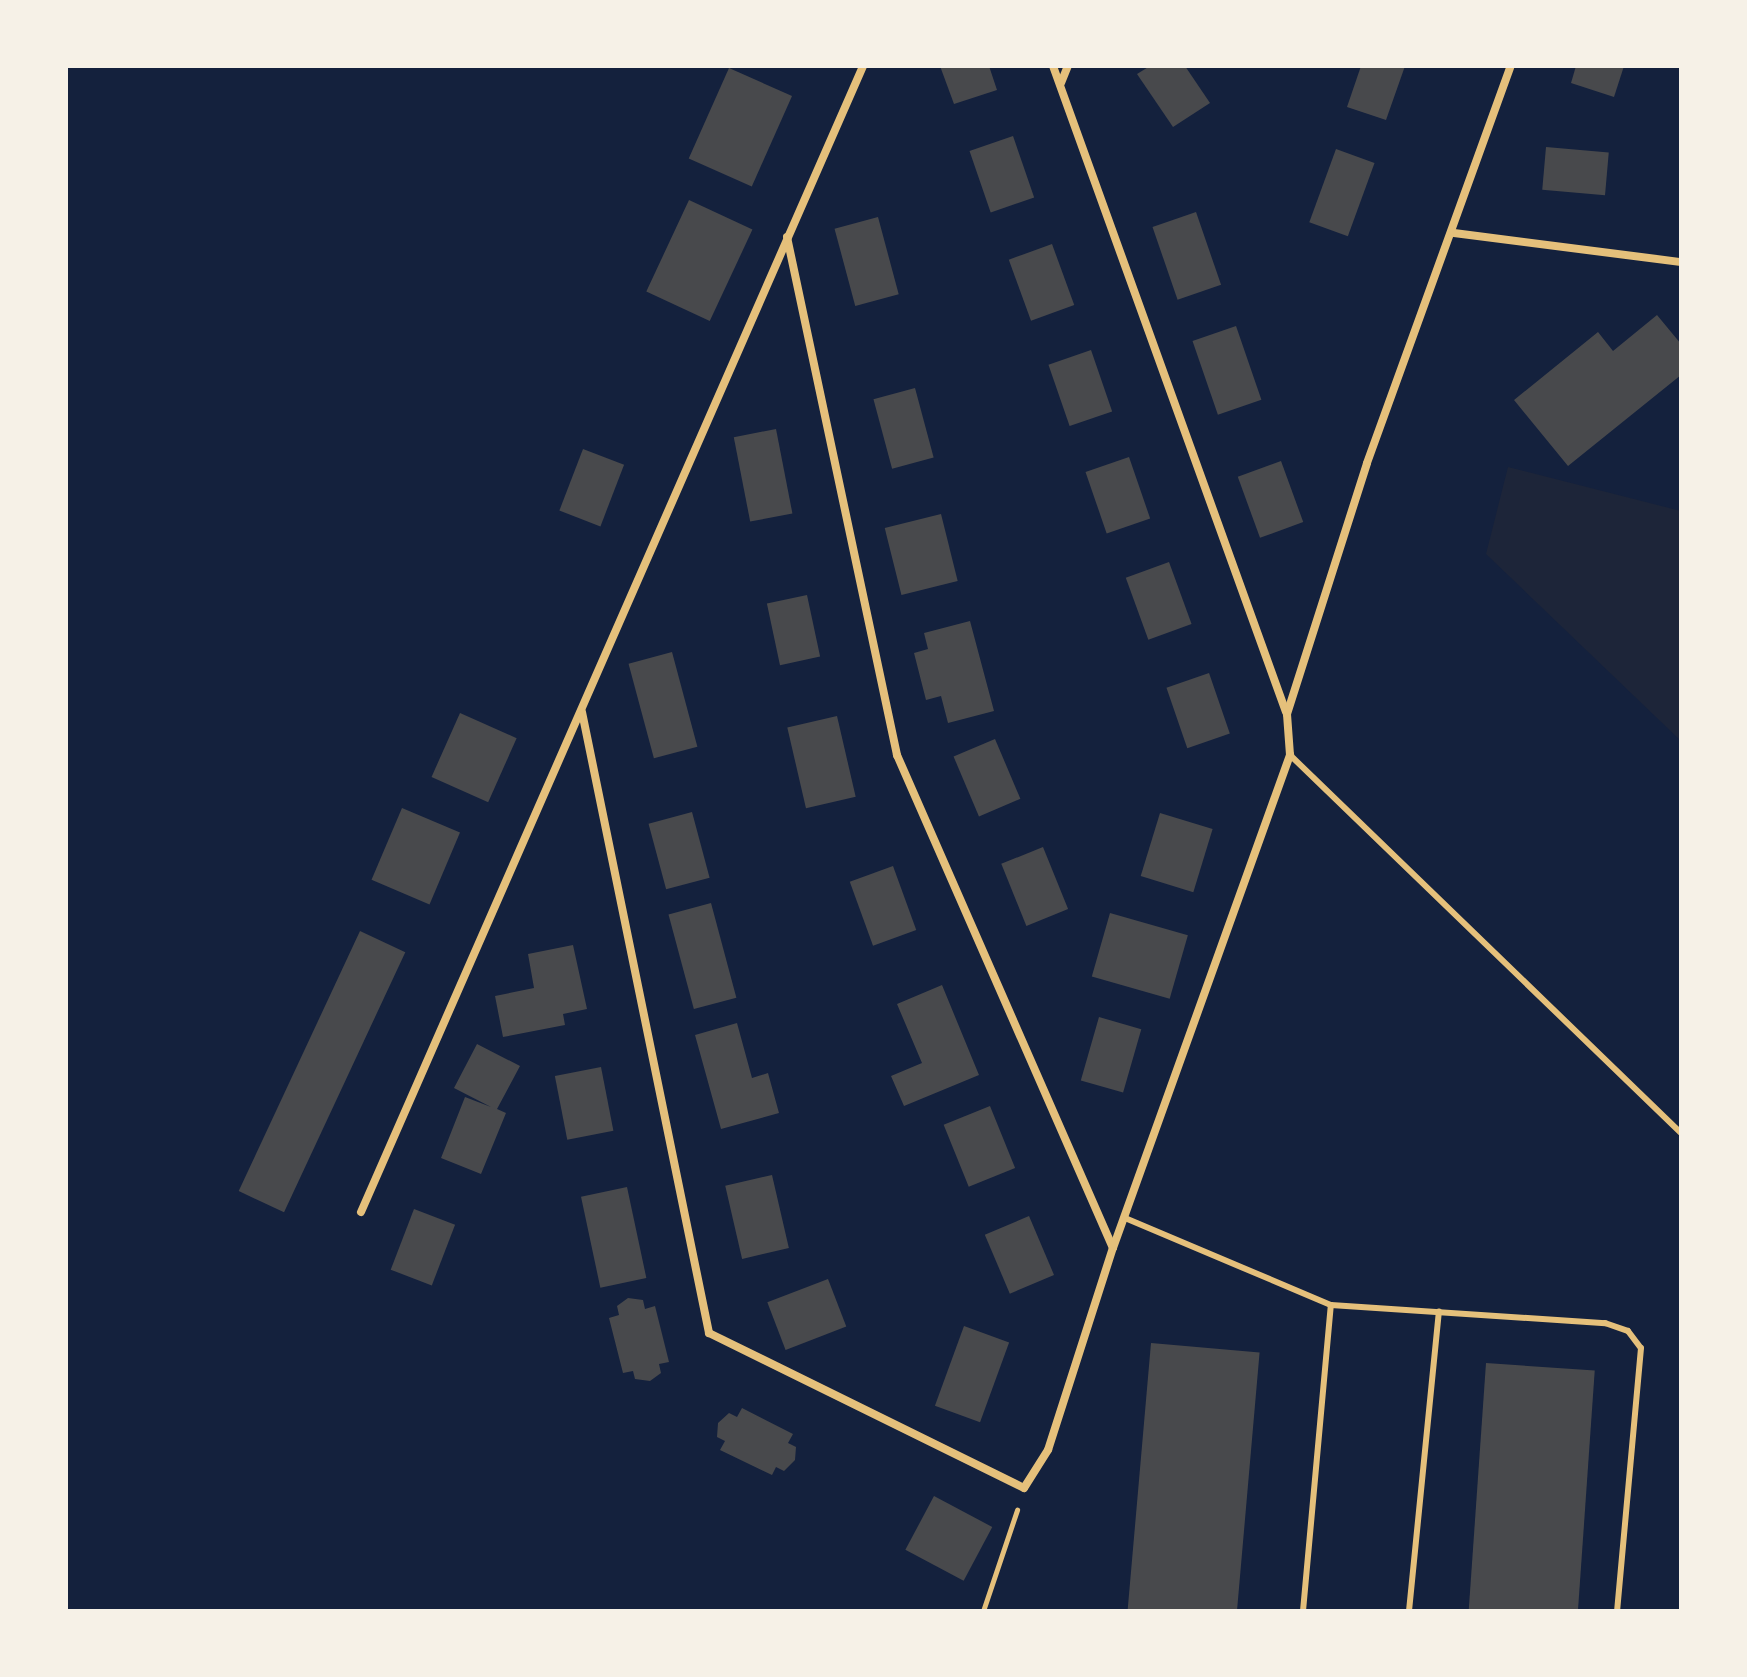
<!DOCTYPE html>
<style>
body{margin:0}
#map{position:relative;width:1747px;height:1677px;overflow:hidden;background:#14213d;font-family:"Golos Text",sans-serif}
div>[style]{position:absolute}
.green>*{inset:0;background:#1d2539}
.building>*{inset:0;background:#48494c;transform-origin:0 0}
.path>*{height:5px;margin:-2.5px;padding:0 2.5px;transform-origin:2.5px;border-radius:2.5px;background:#e5c07b}
.service>*{height:6px;margin:-3px;padding:0 3px;transform-origin:3px;border-radius:3px;background:#e5c07b}
.minor>*{height:8px;margin:-4px;padding:0 4px;transform-origin:4px;border-radius:4px;background:#e5c07b}
span{translate:-50% -50%;white-space:nowrap;text-align:center;line-height:1.15;-webkit-text-stroke:7px #f6f1e7;paint-order:stroke}
.frame{position:absolute;inset:0;border:68px solid #f6f1e7;pointer-events:none}
</style>
<div id="map">
<div class="green">
<div style="clip-path:polygon(1508px 467px,1681px 511px,1681px 741px,1486px 554px)"></div>
</div>
<div class="building">
<div style="clip-path:polygon(940px 66px,989px 66px,997px 90px,954px 104px)"></div>
<div style="clip-path:polygon(1150px 66px,1185px 66px,1210px 103px,1173px 127px,1137px 74px)"></div>
<div style="clip-path:polygon(1361px 66px,1405px 66px,1386px 120px,1347px 107px)"></div>
<div style="clip-path:polygon(1576px 66px,1624px 66px,1614px 97px,1571px 83px)"></div>
<div style="left:729px;top:68px;width:69px;height:99px;rotate:24deg"></div>
<div style="left:1013px;top:136px;width:65px;height:46px;rotate:71deg"></div>
<div style="left:1546px;top:147px;width:63px;height:43px;rotate:5deg"></div>
<div style="left:1336px;top:149px;width:41px;height:78px;rotate:20deg"></div>
<div style="left:689px;top:200px;width:70px;height:101px;rotate:25deg"></div>
<div style="left:1196px;top:212px;width:77px;height:46px;rotate:71deg"></div>
<div style="left:878px;top:217px;width:80px;height:45px;rotate:75deg"></div>
<div style="left:1052px;top:244px;width:65px;height:46px;rotate:70deg"></div>
<div style="clip-path:polygon(1657px 315px,1681px 344px,1681px 375px,1568px 466px,1514px 400px,1598px 332px,1613px 351px)"></div>
<div style="left:1236px;top:326px;width:78px;height:46px;rotate:71deg"></div>
<div style="left:1091px;top:350px;width:65px;height:45px;rotate:71deg"></div>
<div style="left:915px;top:388px;width:72px;height:43px;rotate:75deg"></div>
<div style="left:776px;top:429px;width:86px;height:43px;rotate:79deg"></div>
<div style="left:583px;top:449px;width:44px;height:66px;rotate:21deg"></div>
<div style="left:1129px;top:457px;width:65px;height:46px;rotate:71deg"></div>
<div style="left:1281px;top:461px;width:65px;height:46px;rotate:70deg"></div>
<div style="left:941px;top:514px;width:69px;height:58px;rotate:76deg"></div>
<div style="left:1169px;top:562px;width:66px;height:46px;rotate:70deg"></div>
<div style="left:807px;top:595px;width:63px;height:41px;rotate:78deg"></div>
<div style="clip-path:polygon(970px 621px,994px 711px,948px 723px,941px 696px,926px 700px,914px 653px,928px 649px,924px 633px)"></div>
<div style="left:672px;top:652px;width:98px;height:45px;rotate:75deg"></div>
<div style="left:1209px;top:673px;width:64px;height:45px;rotate:71deg"></div>
<div style="left:460px;top:713px;width:62px;height:70px;rotate:24deg"></div>
<div style="left:837px;top:716px;width:83px;height:51px;rotate:77deg"></div>
<div style="left:995px;top:739px;width:65px;height:45px;rotate:67deg"></div>
<div style="left:402px;top:808px;width:63px;height:78px;rotate:23deg"></div>
<div style="left:692px;top:812px;width:68px;height:45px;rotate:75deg"></div>
<div style="left:1160px;top:813px;width:55px;height:66px;rotate:17deg"></div>
<div style="left:1043px;top:847px;width:67px;height:45px;rotate:68deg"></div>
<div style="left:893px;top:866px;width:68px;height:46px;rotate:70deg"></div>
<div style="left:711px;top:903px;width:98px;height:44px;rotate:75deg"></div>
<div style="left:1110px;top:913px;width:81px;height:66px;rotate:16deg"></div>
<div style="left:360px;top:931px;width:50px;height:287px;rotate:25deg"></div>
<div style="clip-path:polygon(573px 945px,587px 1009px,563px 1014px,565px 1025px,503px 1037px,495px 996px,534px 988px,528px 954px)"></div>
<div style="clip-path:polygon(942px 985px,979px 1075px,904px 1106px,891px 1076px,922px 1063px,897px 1004px)"></div>
<div style="left:1099px;top:1017px;width:44px;height:66px;rotate:16deg"></div>
<div style="clip-path:polygon(737px 1023px,752px 1078px,768px 1073px,779px 1113px,721px 1129px,695px 1035px)"></div>
<div style="clip-path:polygon(477px 1044px,520px 1066px,497px 1109px,506px 1113px,481px 1174px,441px 1158px,465px 1097px,491px 1107px,454px 1088px)"></div>
<div style="left:601px;top:1067px;width:65px;height:47px;rotate:79deg"></div>
<div style="left:990px;top:1106px;width:67px;height:50px;rotate:68deg"></div>
<div style="left:772px;top:1175px;width:75px;height:48px;rotate:77deg"></div>
<div style="left:627px;top:1187px;width:93px;height:47px;rotate:78deg"></div>
<div style="left:414px;top:1209px;width:44px;height:65px;rotate:21deg"></div>
<div style="left:1029px;top:1216px;width:64px;height:48px;rotate:67deg"></div>
<div style="left:828px;top:1279px;width:51px;height:65px;rotate:69deg"></div>
<div style="clip-path:polygon(628px 1298px,643px 1300px,645px 1309px,655px 1306px,669px 1362px,659px 1364px,661px 1373px,650px 1381px,635px 1379px,633px 1371px,623px 1373px,609px 1318px,619px 1315px,617px 1306px)"></div>
<div style="left:964px;top:1326px;width:48px;height:85px;rotate:20deg"></div>
<div style="left:1151px;top:1343px;width:109px;height:269px;rotate:5deg"></div>
<div style="left:1486px;top:1363px;width:109px;height:249px;rotate:4deg"></div>
<div style="clip-path:polygon(742px 1408px,793px 1434px,788px 1443px,796px 1447px,795px 1460px,784px 1471px,776px 1467px,772px 1475px,720px 1450px,725px 1441px,717px 1437px,718px 1423px,729px 1413px,737px 1417px)"></div>
<div style="left:934px;top:1496px;width:66px;height:61px;rotate:28deg"></div>
</div>
<div class="path">
<div style="left:983px;top:1611px;width:107px;rotate:-71.4deg"></div>
</div>
<div class="service">
<div style="left:1290px;top:755px;width:544px;rotate:44.03deg"></div>
<div style="left:1125px;top:1218px;width:224px;rotate:22.9deg"></div>
<div style="left:1331px;top:1305px;width:275px;rotate:3.8deg"></div>
<div style="left:1605px;top:1323px;width:24px;rotate:19deg"></div>
<div style="left:1628px;top:1331px;width:21px;rotate:53deg"></div>
<div style="left:1641px;top:1348px;width:264px;rotate:95.2deg"></div>
<div style="left:1303px;top:1611px;width:307px;rotate:-84.8deg"></div>
<div style="left:1409px;top:1611px;width:301px;rotate:-84.3deg"></div>
</div>
<div class="minor">
<div style="left:1053px;top:66px;width:687px;rotate:70.17deg"></div>
<div style="left:1061px;top:83px;width:18px;rotate:-68deg"></div>
<div style="left:1454px;top:233px;width:229px;rotate:7.3deg"></div>
<div style="left:787px;top:237px;width:530px;rotate:78.01deg"></div>
<div style="left:897px;top:755px;width:538px;rotate:66.34deg"></div>
<div style="left:582px;top:712px;width:634px;rotate:78.44deg"></div>
<div style="left:709px;top:1333px;width:351px;rotate:26.2deg"></div>
<div style="left:1024px;top:1488px;width:45px;rotate:-57.7deg"></div>
<div style="left:1048px;top:1450px;width:212px;rotate:-72.2deg"></div>
<div style="left:1113px;top:1248px;width:524px;rotate:-70.25deg"></div>
<div style="left:1290px;top:755px;width:41px;rotate:-94.2deg"></div>
<div style="left:1287px;top:714px;width:263px;rotate:-72.3deg"></div>
<div style="left:1367px;top:463px;width:422px;rotate:-70.1deg"></div>
<div style="left:361px;top:1212px;width:1251px;rotate:-66.34deg"></div>
</div>
<div class="frame"></div>
</div>
